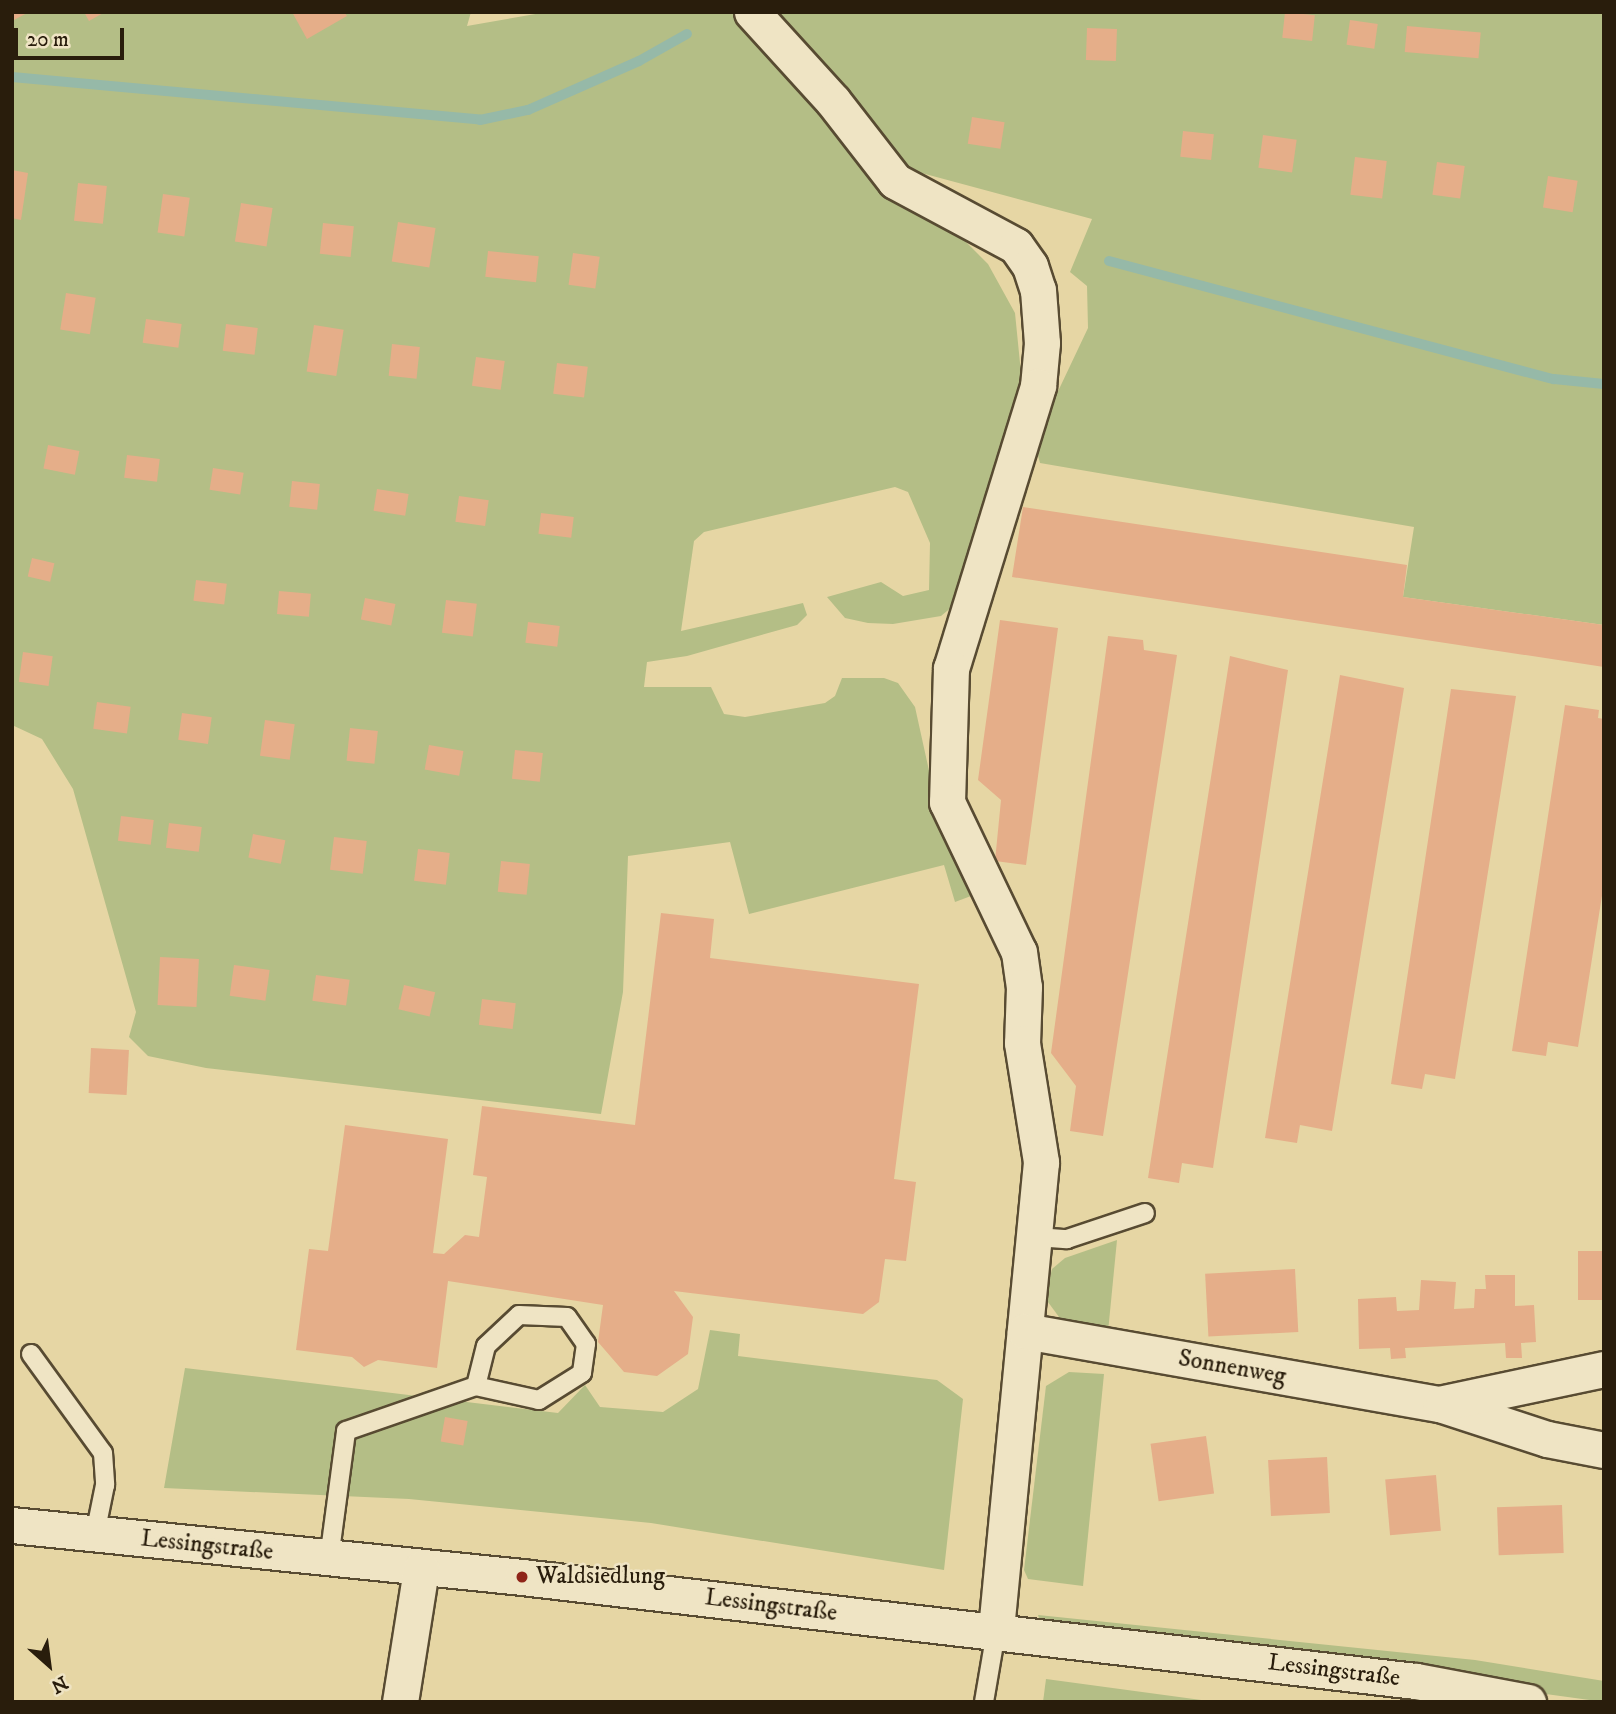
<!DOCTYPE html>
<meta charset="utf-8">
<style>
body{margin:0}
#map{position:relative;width:1616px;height:1714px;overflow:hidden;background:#e6d6a4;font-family:"IM FELL DW Pica",serif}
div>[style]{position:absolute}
.green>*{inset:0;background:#b4be86}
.stream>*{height:10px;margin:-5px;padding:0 5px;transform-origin:5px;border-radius:5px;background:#96b9a8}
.building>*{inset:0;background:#e5ae89;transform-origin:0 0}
.roads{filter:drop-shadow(2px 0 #584b32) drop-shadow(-2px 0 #584b32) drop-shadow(0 2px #584b32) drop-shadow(0 -2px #584b32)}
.lane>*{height:18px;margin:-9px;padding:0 9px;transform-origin:9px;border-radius:9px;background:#efe4c4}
.street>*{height:35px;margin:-17.5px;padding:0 17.5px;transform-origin:17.5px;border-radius:17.5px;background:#efe4c4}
.dots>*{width:19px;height:19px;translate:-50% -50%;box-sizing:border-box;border:4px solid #efe4c4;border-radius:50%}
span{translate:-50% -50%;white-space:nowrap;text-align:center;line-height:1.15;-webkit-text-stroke:5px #efe4c4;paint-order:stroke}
.street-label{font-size:24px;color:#291d0c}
.poi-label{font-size:24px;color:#291d0c}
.left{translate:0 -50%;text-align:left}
.frame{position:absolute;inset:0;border:14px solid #291d0c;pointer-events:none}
.north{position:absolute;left:14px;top:1630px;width:70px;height:70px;-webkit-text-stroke:5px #efe4c4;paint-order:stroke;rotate:152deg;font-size:19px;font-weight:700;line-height:28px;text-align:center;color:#291d0c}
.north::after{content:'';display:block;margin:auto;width:24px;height:32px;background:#291d0c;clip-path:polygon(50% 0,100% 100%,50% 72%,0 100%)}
.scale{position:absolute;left:14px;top:28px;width:110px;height:32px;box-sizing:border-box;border:4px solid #291d0c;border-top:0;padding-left:9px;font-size:21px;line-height:24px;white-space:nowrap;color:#291d0c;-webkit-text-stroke:5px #efe4c4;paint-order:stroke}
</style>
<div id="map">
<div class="green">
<div style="clip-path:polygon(12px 12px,471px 12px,467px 26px,547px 12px,732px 12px,830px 114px,887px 192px,961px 237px,988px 264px,1015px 313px,1022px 383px,953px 606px,941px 616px,893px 624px,868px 623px,845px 618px,827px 597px,881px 582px,903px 596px,929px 590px,930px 543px,908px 492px,895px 487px,704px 532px,694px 541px,681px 631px,803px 603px,807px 615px,797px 625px,687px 656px,647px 662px,644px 687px,711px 687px,724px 714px,745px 717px,825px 703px,835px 696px,842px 678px,884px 678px,898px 683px,915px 707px,939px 816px,971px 896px,955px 902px,944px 865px,749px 914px,730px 842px,628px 856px,623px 992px,601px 1114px,206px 1068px,148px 1056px,129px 1037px,136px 1012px,73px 789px,42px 739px,12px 725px)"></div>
<div style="clip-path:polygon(772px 12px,1604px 12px,1604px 625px,1403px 597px,1414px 527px,1040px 463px,1037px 452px,1043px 423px,1088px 328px,1087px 286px,1070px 272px,1092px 219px,903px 168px)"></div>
<div style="clip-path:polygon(1117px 1240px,1108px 1332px,1062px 1321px,1045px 1298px,1052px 1269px,1065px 1258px)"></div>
<div style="clip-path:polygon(710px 1330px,740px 1334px,738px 1356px,937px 1380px,963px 1399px,944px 1570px,651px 1523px,409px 1499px,164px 1488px,185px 1368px,558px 1413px,585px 1385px,600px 1407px,663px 1412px,698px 1389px)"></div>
<div style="clip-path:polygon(1069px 1372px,1104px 1374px,1083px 1586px,1028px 1579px,1024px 1570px,1046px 1386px)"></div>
<div style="clip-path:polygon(1038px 1615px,1475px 1660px,1604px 1681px,1604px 1702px,1041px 1624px)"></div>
<div style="clip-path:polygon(1046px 1679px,1216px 1702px,1043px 1702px)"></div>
</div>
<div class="stream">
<div style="left:12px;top:77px;width:470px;rotate:5.2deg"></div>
<div style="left:480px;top:120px;width:49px;rotate:-11.8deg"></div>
<div style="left:528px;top:110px;width:121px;rotate:-23.8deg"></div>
<div style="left:639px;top:61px;width:55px;rotate:-29.4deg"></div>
<div style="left:1109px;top:261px;width:460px;rotate:14.9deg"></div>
<div style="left:1554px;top:379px;width:50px;rotate:5.7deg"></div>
</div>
<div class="building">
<div style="clip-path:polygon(12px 12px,29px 12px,12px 21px)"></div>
<div style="clip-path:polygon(84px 12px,105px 12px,89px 21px)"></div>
<div style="clip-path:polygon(292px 12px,344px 12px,347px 16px,307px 39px)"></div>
<div style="left:1285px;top:12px;width:30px;height:26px;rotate:6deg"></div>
<div style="left:1350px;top:20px;width:28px;height:25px;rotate:8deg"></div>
<div style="left:1407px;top:26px;width:74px;height:26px;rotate:5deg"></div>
<div style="left:1087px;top:28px;width:30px;height:32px;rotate:2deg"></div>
<div style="left:972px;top:117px;width:33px;height:27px;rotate:9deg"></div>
<div style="left:1183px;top:131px;width:31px;height:26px;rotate:6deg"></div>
<div style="left:1263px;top:135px;width:34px;height:33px;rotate:8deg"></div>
<div style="left:1355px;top:157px;width:32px;height:38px;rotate:7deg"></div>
<div style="left:1437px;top:162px;width:28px;height:33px;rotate:8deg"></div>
<div style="clip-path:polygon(12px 170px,28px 173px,21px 220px,12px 218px)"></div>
<div style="left:1548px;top:176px;width:30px;height:32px;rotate:9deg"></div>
<div style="left:78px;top:183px;width:29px;height:38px;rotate:6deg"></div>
<div style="left:163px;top:194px;width:27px;height:39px;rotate:8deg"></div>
<div style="left:241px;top:203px;width:32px;height:39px;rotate:9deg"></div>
<div style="left:398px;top:222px;width:38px;height:40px;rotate:9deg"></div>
<div style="left:323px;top:223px;width:31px;height:31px;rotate:6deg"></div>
<div style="left:488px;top:251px;width:51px;height:26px;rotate:6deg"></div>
<div style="left:573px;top:253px;width:27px;height:32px;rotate:8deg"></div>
<div style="left:66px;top:293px;width:30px;height:37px;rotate:9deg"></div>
<div style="left:146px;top:319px;width:36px;height:24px;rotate:8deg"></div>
<div style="left:226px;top:324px;width:32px;height:27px;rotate:7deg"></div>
<div style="left:314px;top:325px;width:30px;height:47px;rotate:9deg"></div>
<div style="left:392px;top:344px;width:28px;height:32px;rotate:6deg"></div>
<div style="left:476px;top:357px;width:29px;height:29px;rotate:8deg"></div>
<div style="left:557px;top:363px;width:31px;height:31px;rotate:7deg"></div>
<div style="left:48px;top:445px;width:32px;height:24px;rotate:11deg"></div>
<div style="left:127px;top:455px;width:33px;height:23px;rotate:7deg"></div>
<div style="left:213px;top:468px;width:31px;height:22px;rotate:9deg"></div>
<div style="left:292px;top:481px;width:28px;height:26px;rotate:6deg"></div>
<div style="left:377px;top:489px;width:32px;height:22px;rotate:9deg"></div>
<div style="left:459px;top:496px;width:30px;height:26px;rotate:8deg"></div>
<div style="clip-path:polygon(1023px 507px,1407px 565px,1403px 597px,1604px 625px,1604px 667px,1012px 577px)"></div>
<div style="left:541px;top:513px;width:33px;height:21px;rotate:7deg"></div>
<div style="left:32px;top:558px;width:23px;height:19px;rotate:13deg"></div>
<div style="left:196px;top:580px;width:31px;height:21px;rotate:7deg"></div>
<div style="left:279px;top:591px;width:32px;height:23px;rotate:5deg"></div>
<div style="left:365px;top:598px;width:31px;height:22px;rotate:11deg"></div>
<div style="left:446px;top:600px;width:31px;height:33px;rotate:7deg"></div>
<div style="clip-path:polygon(1000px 620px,1058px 628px,1026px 865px,995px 861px,1001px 800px,978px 780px)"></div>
<div style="left:528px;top:622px;width:32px;height:21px;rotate:7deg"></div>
<div style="clip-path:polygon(1108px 636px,1143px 640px,1144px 650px,1177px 655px,1103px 1136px,1070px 1131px,1076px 1086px,1051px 1053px)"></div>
<div style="left:23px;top:652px;width:30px;height:30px;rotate:8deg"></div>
<div style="clip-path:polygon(1230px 656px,1288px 670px,1213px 1168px,1182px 1163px,1179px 1183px,1148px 1178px)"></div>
<div style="clip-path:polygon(1340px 675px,1404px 688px,1332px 1131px,1300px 1125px,1297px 1143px,1265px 1138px)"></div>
<div style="clip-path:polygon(1451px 689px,1516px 696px,1455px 1079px,1425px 1074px,1422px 1089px,1391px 1084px)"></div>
<div style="left:97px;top:702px;width:34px;height:27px;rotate:8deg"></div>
<div style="clip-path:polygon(1565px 705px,1599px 710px,1598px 718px,1604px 719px,1604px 883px,1578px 1047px,1548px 1042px,1546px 1056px,1512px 1051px)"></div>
<div style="left:182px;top:713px;width:30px;height:27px;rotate:8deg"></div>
<div style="left:265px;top:720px;width:30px;height:36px;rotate:8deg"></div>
<div style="left:350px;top:728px;width:28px;height:33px;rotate:6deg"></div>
<div style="left:429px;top:745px;width:35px;height:25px;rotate:10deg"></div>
<div style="left:515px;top:750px;width:28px;height:29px;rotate:6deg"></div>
<div style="left:121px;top:816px;width:33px;height:25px;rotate:7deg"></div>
<div style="left:169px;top:823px;width:33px;height:25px;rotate:7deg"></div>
<div style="left:253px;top:834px;width:33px;height:24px;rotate:11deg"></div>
<div style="left:334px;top:837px;width:33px;height:33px;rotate:7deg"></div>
<div style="left:418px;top:849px;width:32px;height:32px;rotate:7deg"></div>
<div style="left:501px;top:861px;width:29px;height:31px;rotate:6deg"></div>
<div style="clip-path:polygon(661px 913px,714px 919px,710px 958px,919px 984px,894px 1179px,916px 1182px,906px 1261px,885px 1259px,879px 1302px,863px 1314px,674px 1291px,693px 1317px,688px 1354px,657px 1376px,624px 1372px,598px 1342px,603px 1305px,448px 1281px,437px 1368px,378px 1360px,364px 1367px,352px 1357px,296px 1350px,309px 1249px,328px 1251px,345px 1125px,448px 1139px,433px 1253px,444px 1254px,465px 1235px,479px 1237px,487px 1177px,473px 1175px,482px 1106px,635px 1125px)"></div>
<div style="left:160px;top:957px;width:39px;height:48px;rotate:3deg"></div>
<div style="left:234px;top:965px;width:36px;height:31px;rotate:8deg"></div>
<div style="left:316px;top:975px;width:34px;height:26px;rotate:8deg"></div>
<div style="left:404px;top:985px;width:32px;height:25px;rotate:13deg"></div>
<div style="left:482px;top:999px;width:34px;height:26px;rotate:7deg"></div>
<div style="left:91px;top:1048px;width:38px;height:45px;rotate:3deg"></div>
<div style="left:1604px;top:1251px;width:49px;height:26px;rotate:90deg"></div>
<div style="left:1295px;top:1269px;width:63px;height:90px;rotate:87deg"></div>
<div style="clip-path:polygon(1485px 1275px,1515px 1275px,1515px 1306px,1534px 1305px,1536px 1342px,1521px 1343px,1522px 1358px,1506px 1358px,1505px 1343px,1405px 1348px,1406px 1358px,1391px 1359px,1390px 1348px,1359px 1349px,1358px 1299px,1396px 1297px,1397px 1311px,1419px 1310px,1421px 1280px,1456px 1282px,1454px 1309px,1474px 1308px,1475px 1289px,1486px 1289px)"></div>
<div style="left:445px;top:1417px;width:23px;height:25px;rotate:10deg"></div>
<div style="left:1206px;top:1436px;width:58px;height:56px;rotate:82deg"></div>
<div style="left:1327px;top:1457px;width:56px;height:59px;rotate:87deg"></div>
<div style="left:1436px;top:1475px;width:56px;height:51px;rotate:85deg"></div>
<div style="left:1562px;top:1505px;width:48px;height:65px;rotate:88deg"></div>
</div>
<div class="roads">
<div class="lane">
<div style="left:1036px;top:1237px;width:31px;rotate:4deg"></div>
<div style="left:1067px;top:1239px;width:82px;rotate:-18.4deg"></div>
<div style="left:31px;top:1354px;width:122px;rotate:54deg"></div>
<div style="left:103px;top:1453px;width:32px;rotate:86deg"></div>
<div style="left:105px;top:1485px;width:50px;rotate:101.5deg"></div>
<div style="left:329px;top:1559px;width:129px;rotate:-82.4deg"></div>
<div style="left:346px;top:1431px;width:138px;rotate:-19.1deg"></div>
<div style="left:476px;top:1386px;width:41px;rotate:-76deg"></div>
<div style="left:486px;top:1346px;width:45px;rotate:-43.2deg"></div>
<div style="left:519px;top:1315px;width:48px;rotate:2.4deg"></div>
<div style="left:567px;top:1317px;width:33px;rotate:55deg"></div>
<div style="left:586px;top:1344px;width:29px;rotate:98deg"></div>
<div style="left:582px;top:1373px;width:51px;rotate:147.9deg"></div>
<div style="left:539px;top:1400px;width:65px;rotate:-167.5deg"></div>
<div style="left:984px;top:1702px;width:71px;rotate:-80.3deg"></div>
</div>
<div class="street">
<div style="left:752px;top:12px;width:120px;rotate:47.7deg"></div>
<div style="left:833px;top:101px;width:101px;rotate:52.2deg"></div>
<div style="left:895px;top:181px;width:137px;rotate:28.2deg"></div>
<div style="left:1016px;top:246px;width:24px;rotate:55deg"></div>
<div style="left:1030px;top:266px;width:25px;rotate:72deg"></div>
<div style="left:1038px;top:290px;width:53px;rotate:85.7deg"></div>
<div style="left:1042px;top:343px;width:43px;rotate:95.3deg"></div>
<div style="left:1038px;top:386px;width:295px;rotate:107.1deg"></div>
<div style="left:951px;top:668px;width:134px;rotate:91.7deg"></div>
<div style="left:947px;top:802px;width:166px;rotate:64.4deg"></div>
<div style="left:1019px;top:952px;width:35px;rotate:82deg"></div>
<div style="left:1024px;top:987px;width:56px;rotate:92deg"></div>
<div style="left:1022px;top:1043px;width:121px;rotate:80.9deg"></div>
<div style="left:1041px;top:1162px;width:472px;rotate:95.5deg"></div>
<div style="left:1025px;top:1331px;width:421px;rotate:10deg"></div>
<div style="left:1440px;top:1404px;width:113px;rotate:18.1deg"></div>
<div style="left:1547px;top:1439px;width:58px;rotate:10.9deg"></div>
<div style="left:1443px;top:1403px;width:165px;rotate:-11.9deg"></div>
<div style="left:12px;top:1525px;width:513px;rotate:5.82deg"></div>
<div style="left:522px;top:1577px;width:900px;rotate:6.64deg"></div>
<div style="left:1416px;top:1681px;width:114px;rotate:10.6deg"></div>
<div style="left:400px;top:1702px;width:135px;rotate:-81deg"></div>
</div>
</div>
<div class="dots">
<div style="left:522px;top:1577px;background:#8f2418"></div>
</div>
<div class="street-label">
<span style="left:1232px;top:1368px;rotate:10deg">Sonnenweg</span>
<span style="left:207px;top:1546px;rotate:6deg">Lessingstraße</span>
<span style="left:771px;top:1606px;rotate:7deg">Lessingstraße</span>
<span style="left:1334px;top:1671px;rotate:7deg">Lessingstraße</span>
</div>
<div class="poi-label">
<span class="left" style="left:536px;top:1577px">Waldsiedlung</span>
</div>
<div class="frame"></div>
<div class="north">N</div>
<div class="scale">20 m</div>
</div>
